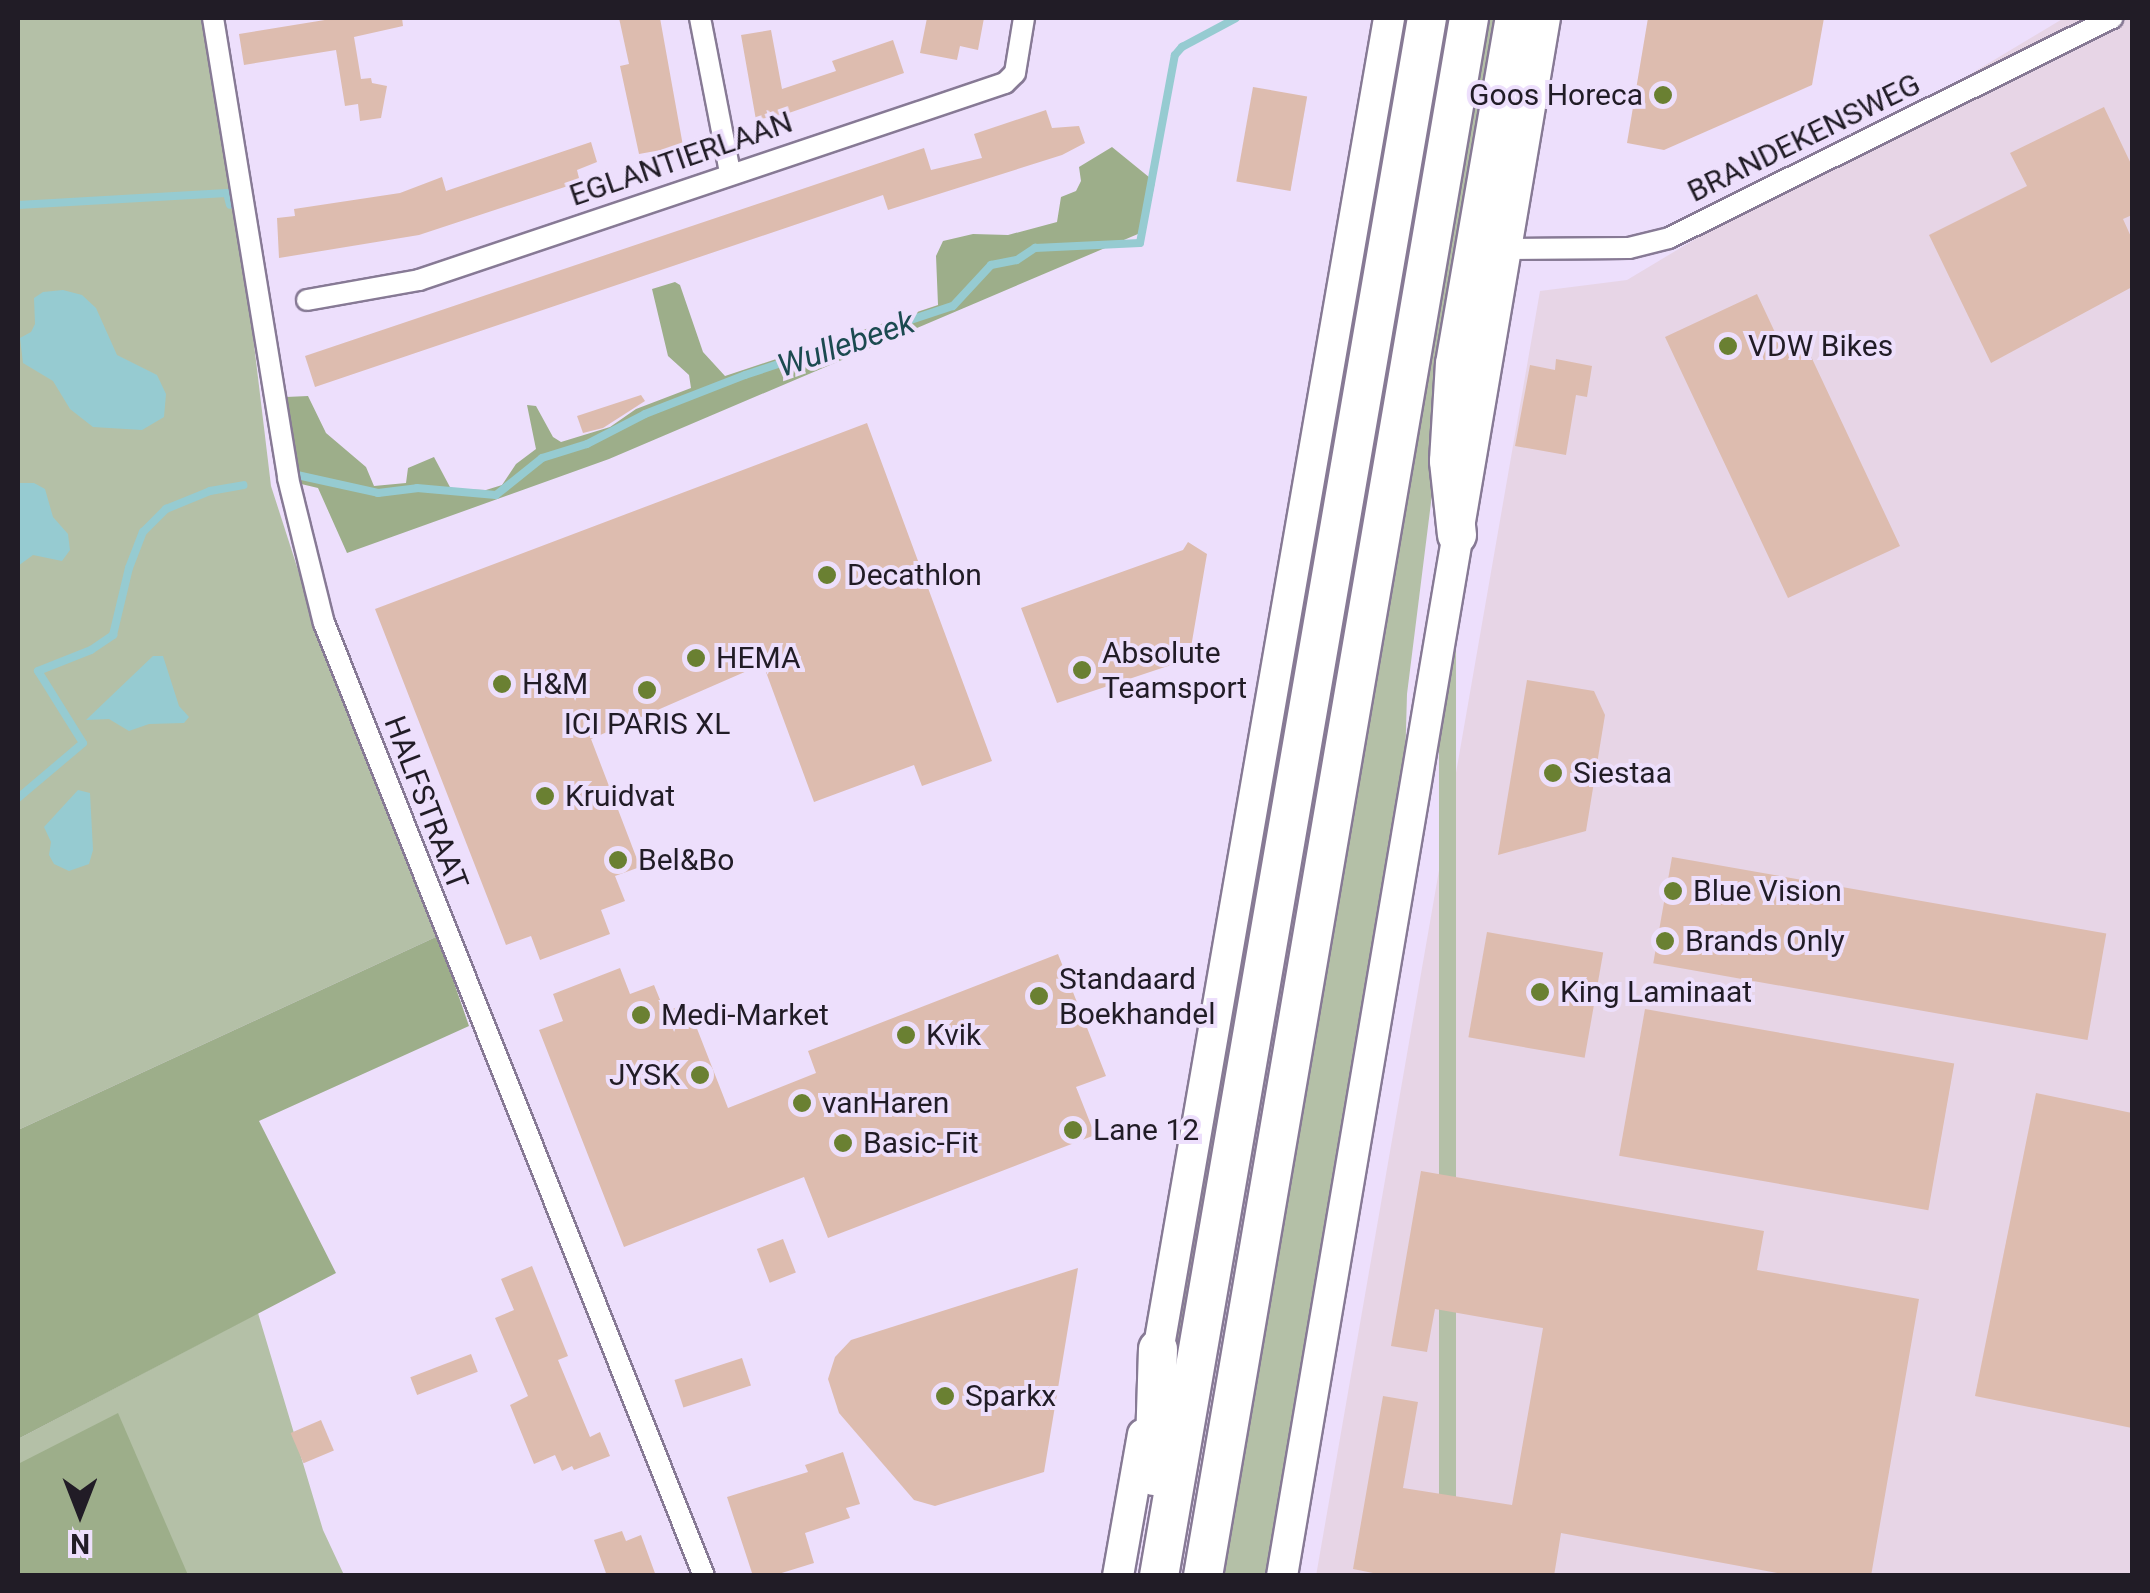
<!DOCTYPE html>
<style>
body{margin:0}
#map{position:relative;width:2150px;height:1593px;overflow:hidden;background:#eddffc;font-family:Roboto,sans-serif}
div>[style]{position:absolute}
.industrial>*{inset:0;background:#e7d5e6}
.green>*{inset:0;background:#b4c0a7;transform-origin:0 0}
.forest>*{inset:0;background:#9dae8a}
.water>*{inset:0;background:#96cbd1}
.stream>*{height:8px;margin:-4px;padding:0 4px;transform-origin:4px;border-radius:4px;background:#96cbd1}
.building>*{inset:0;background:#ddbcaf;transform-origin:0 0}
.roads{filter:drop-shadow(2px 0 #877a95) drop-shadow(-2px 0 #877a95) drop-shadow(0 2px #877a95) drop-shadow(0 -2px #877a95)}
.minor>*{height:20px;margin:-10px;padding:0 10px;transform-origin:10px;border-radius:10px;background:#fff}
.secondary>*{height:30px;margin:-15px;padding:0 15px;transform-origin:15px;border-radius:15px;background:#fff}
.motorway>*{height:38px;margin:-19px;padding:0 19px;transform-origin:19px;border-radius:19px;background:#fff}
.dots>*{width:28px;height:28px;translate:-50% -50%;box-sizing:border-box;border:5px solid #eddffc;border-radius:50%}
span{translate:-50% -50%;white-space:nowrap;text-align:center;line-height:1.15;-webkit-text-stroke:8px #eddffc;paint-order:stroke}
.poi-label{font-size:30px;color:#211c26}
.right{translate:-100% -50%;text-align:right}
.left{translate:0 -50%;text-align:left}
.street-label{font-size:30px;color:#211c26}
.water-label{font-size:32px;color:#1b4a50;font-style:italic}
.frame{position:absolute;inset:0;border:20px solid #211c26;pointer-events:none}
.north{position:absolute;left:30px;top:1463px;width:100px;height:100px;-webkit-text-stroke:8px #eddffc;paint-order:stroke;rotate:180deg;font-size:28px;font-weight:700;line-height:40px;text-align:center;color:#211c26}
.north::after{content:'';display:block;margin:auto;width:35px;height:45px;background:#211c26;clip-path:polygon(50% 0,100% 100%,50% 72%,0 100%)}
</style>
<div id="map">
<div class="industrial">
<div style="clip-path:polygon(2064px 18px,2132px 18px,2132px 1575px,1316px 1576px,1540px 291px,1627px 280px)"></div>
</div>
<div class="green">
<div style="clip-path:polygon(18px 18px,206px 18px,233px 169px,271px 486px,299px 573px,438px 936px,18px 1130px)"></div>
<div style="left:1439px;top:18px;width:17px;height:1581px"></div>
<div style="clip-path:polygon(1489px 18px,1506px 18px,1453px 327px,1407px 694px,1404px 801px,1269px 1575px,1220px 1576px)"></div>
<div style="clip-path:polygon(1382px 151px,1389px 152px,1184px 1355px,1174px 1353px)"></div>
<div style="clip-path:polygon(258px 1313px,323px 1530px,344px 1575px,18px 1576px,18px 1439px)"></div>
</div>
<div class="forest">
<div style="clip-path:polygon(1112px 147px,1155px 182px,1145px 231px,609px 459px,347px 553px,318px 488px,297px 483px,286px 397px,308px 396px,326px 433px,366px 467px,374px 486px,406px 483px,408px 468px,434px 457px,451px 489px,486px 490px,502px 485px,516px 464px,536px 449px,527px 405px,536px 406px,553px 437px,561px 442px,610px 427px,636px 409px,691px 388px,689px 375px,668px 356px,652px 289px,675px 282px,680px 285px,703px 352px,725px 376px,938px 305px,936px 256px,943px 241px,973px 234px,1008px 235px,1057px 222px,1061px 197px,1076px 191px,1081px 181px,1079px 167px)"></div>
<div style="clip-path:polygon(438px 936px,469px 1026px,259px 1121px,336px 1273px,18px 1439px,18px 1130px)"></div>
<div style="clip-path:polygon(118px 1413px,188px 1575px,18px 1575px,18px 1464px)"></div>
</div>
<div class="water">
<div style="clip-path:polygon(63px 290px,82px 295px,96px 308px,117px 355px,157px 375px,166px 394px,164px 417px,142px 430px,93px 427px,70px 409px,53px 381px,23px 363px,20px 338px,31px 332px,35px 324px,34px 298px,43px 292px)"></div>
<div style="clip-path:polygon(18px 483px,34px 483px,45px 489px,53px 517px,68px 534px,70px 550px,62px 561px,33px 555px,18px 566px)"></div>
<div style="clip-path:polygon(153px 656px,163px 656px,179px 706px,189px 717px,184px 723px,149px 724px,129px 731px,109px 719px,86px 720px)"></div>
<div style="clip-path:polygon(78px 790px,90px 793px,93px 850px,89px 864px,69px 871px,54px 864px,49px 855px,51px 842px,44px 827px)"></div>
</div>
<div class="stream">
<div style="left:18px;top:205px;width:209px;rotate:-3.3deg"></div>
<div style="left:227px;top:193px;width:12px;rotate:76deg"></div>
<div style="left:297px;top:475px;width:83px;rotate:12.5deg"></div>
<div style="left:378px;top:493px;width:39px;rotate:-7deg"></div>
<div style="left:417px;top:488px;width:79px;rotate:5.1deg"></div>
<div style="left:496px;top:495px;width:59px;rotate:-38.8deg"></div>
<div style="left:542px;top:458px;width:47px;rotate:-17.3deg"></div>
<div style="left:587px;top:444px;width:65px;rotate:-27.3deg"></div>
<div style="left:645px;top:414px;width:107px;rotate:-21.3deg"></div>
<div style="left:745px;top:375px;width:219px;rotate:-18.4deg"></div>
<div style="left:953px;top:306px;width:56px;rotate:-47.2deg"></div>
<div style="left:991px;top:265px;width:26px;rotate:-11deg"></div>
<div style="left:1017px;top:260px;width:22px;rotate:-34deg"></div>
<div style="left:1035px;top:248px;width:105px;rotate:-2.7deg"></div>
<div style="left:1140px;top:243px;width:191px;rotate:-79.5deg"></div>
<div style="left:1175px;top:55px;width:11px;rotate:-49deg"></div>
<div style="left:1182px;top:47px;width:61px;rotate:-28.2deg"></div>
<div style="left:18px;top:798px;width:85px;rotate:-40.2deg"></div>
<div style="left:83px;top:743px;width:85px;rotate:-122deg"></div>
<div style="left:38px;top:671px;width:57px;rotate:-21.6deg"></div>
<div style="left:91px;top:650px;width:27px;rotate:-34deg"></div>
<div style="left:113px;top:635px;width:69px;rotate:-76.6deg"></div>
<div style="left:129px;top:568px;width:39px;rotate:-69deg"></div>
<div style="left:143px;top:532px;width:33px;rotate:-45deg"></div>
<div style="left:166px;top:509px;width:48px;rotate:-22.2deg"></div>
<div style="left:210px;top:491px;width:34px;rotate:-10deg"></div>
</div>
<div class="building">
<div style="clip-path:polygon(337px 18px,402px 18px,403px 26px,354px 37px,361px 79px,371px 78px,372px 83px,387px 86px,381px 118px,360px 121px,358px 104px,345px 106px,336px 50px,244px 65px,239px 34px)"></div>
<div style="clip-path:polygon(619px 18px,660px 18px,683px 146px,639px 154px,620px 66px,629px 64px)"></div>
<div style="clip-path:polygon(927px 18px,984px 18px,978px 50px,960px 46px,957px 60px,920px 53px)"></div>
<div style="clip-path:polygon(1648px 18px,1824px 18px,1812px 85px,1664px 150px,1627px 143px)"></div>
<div style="clip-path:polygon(771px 30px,782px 89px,836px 71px,832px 61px,893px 40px,904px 73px,786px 114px,756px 120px,741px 35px)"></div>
<div style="left:1253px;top:87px;width:55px;height:96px;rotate:10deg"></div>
<div style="clip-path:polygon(2104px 107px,2132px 166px,2132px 215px,2123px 219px,2132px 239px,2132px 287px,1991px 363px,1929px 235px,2027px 186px,2010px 153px)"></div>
<div style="clip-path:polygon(1046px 110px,1052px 128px,1079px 126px,1085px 143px,1062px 155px,888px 210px,883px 195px,315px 387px,305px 356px,924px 148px,931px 170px,982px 158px,974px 134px)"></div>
<div style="clip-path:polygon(591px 142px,597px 162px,577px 170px,580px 182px,419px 235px,279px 258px,277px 218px,295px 216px,294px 209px,400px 193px,442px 177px,446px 191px)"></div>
<div style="clip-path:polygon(1757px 294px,1780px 343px,1800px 333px,1900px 546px,1788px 598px,1665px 337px)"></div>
<div style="clip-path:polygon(1556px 359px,1592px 366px,1587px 397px,1576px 395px,1566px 455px,1515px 446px,1530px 365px,1555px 370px)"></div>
<div style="clip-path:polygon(641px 395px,645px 401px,603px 428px,583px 433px,577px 416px)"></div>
<div style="clip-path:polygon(867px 423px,992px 761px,922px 786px,914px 765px,814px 802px,763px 664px,591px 739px,640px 867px,615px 876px,625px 901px,601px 910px,610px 934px,540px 960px,531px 936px,506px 945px,375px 609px)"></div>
<div style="clip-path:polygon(1188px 542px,1207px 554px,1189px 659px,1057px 703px,1021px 608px,1183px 550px)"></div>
<div style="clip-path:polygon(1527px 680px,1594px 691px,1605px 715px,1586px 831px,1498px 855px)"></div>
<div style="left:1672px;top:857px;width:441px;height:108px;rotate:10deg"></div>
<div style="left:1487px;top:932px;width:118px;height:107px;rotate:10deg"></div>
<div style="clip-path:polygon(1058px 954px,1106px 1076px,1076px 1087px,1095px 1135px,828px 1238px,804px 1177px,624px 1247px,539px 1030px,563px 1021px,553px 994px,620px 968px,630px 994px,654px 985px,665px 1012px,687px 1003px,728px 1108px,816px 1073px,808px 1051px)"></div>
<div style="left:1645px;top:1009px;width:314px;height:149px;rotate:10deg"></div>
<div style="clip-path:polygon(2036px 1093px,2132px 1113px,2132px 1428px,1975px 1396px)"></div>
<div style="clip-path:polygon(1421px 1171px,1764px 1231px,1757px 1270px,1919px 1299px,1871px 1576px,1794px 1576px,1561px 1533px,1554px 1576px,1388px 1576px,1353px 1569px,1383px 1396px,1418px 1402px,1403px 1488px,1512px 1505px,1543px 1328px,1435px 1309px,1427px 1352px,1391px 1346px)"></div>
<div style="left:783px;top:1239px;width:36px;height:28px;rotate:69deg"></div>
<div style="clip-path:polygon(532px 1266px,568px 1356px,558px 1360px,590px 1437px,600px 1432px,610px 1456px,574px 1470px,572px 1466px,562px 1471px,555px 1455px,534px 1464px,510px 1405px,528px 1396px,495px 1318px,514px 1310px,501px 1279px)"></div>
<div style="clip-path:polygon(1078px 1268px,1044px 1472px,935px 1506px,914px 1500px,839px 1413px,828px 1379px,835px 1357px,851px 1340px)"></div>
<div style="left:471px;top:1354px;width:19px;height:65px;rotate:69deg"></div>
<div style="left:742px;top:1358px;width:29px;height:71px;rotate:72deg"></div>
<div style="left:321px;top:1420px;width:33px;height:33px;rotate:67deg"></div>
<div style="clip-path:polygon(843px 1452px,860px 1504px,846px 1508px,850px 1518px,805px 1533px,814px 1563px,772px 1576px,753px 1576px,727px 1497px,808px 1472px,805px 1465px)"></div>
<div style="clip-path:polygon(622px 1531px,626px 1541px,641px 1535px,656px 1576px,607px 1576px,594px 1540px)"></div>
</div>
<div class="roads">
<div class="minor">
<div style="left:213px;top:18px;width:466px;rotate:80.7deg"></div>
<div style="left:288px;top:478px;width:149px;rotate:76.1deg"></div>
<div style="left:324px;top:623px;width:1026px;rotate:68.26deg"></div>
<div style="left:700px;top:18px;width:158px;rotate:79deg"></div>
<div style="left:1507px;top:249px;width:122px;rotate:-0.5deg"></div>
<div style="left:1629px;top:248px;width:41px;rotate:-14deg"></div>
<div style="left:1669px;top:238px;width:495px;rotate:-26.4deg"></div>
<div style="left:307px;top:300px;width:114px;rotate:-10.1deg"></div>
<div style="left:419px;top:280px;width:618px;rotate:-18.58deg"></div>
<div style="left:1005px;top:83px;width:14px;rotate:-45deg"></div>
<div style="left:1015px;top:73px;width:56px;rotate:-80.7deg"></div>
</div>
<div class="secondary">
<div style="left:1155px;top:1369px;width:1371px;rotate:-80.17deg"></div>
<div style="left:1118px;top:1576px;width:144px;rotate:-80deg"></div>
<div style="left:1282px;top:1576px;width:1580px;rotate:-80.42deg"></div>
</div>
<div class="motorway">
<div style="left:1457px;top:535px;width:74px;rotate:-96.2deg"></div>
<div style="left:1449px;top:461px;width:97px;rotate:-86.5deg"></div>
<div style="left:1455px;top:364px;width:351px;rotate:-80.2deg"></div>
<div style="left:1154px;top:1476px;width:127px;rotate:-88.2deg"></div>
<div style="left:1159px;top:1576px;width:1581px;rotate:-80.24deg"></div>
<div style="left:1203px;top:1576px;width:1581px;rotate:-80.31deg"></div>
</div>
</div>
<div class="dots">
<div style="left:1663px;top:95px;background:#6a8032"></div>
<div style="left:1728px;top:346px;background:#6a8032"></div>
<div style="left:827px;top:575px;background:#6a8032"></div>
<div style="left:696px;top:658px;background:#6a8032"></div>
<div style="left:1082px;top:670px;background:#6a8032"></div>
<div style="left:502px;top:684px;background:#6a8032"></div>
<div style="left:647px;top:690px;background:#6a8032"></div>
<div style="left:1553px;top:773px;background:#6a8032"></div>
<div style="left:545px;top:796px;background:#6a8032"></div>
<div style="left:618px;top:860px;background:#6a8032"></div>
<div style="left:1673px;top:891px;background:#6a8032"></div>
<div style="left:1665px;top:941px;background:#6a8032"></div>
<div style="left:1540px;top:992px;background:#6a8032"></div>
<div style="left:1039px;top:996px;background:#6a8032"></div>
<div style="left:641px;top:1015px;background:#6a8032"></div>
<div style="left:906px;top:1035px;background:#6a8032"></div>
<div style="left:700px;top:1075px;background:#6a8032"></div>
<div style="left:802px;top:1103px;background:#6a8032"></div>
<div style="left:1073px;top:1130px;background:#6a8032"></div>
<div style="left:843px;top:1143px;background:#6a8032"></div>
<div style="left:945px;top:1396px;background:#6a8032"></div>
</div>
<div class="poi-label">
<span class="right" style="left:1643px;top:95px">Goos Horeca</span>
<span class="left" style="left:1748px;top:346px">VDW Bikes</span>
<span class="left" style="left:847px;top:575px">Decathlon</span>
<span class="left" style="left:1102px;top:670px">Absolute<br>Teamsport</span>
<span class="left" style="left:716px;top:658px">HEMA</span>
<span class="left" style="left:522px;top:684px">H&amp;M</span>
<span style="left:647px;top:724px">ICI PARIS XL</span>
<span class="left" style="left:1573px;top:773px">Siestaa</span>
<span class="left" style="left:565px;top:796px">Kruidvat</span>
<span class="left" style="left:638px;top:860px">Bel&amp;Bo</span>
<span class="left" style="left:1693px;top:891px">Blue Vision</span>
<span class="left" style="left:1685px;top:941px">Brands Only</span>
<span class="left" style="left:1059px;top:996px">Standaard<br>Boekhandel</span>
<span class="left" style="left:1560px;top:992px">King Laminaat</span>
<span class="left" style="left:661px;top:1015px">Medi-Market</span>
<span class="left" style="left:926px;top:1035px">Kvik</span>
<span class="right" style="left:680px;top:1075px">JYSK</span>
<span class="left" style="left:822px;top:1103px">vanHaren</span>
<span class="left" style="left:1093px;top:1130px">Lane 12</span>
<span class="left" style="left:863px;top:1143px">Basic-Fit</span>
<span class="left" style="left:965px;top:1396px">Sparkx</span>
</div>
<div class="street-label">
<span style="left:1804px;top:138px;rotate:-26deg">BRANDEKENSWEG</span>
<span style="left:681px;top:159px;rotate:-19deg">EGLANTIERLAAN</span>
<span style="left:426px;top:803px;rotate:69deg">HALFSTRAAT</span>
</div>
<div class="water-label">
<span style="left:846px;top:344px;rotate:-19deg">Wullebeek</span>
</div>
<div class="frame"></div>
<div class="north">N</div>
</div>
